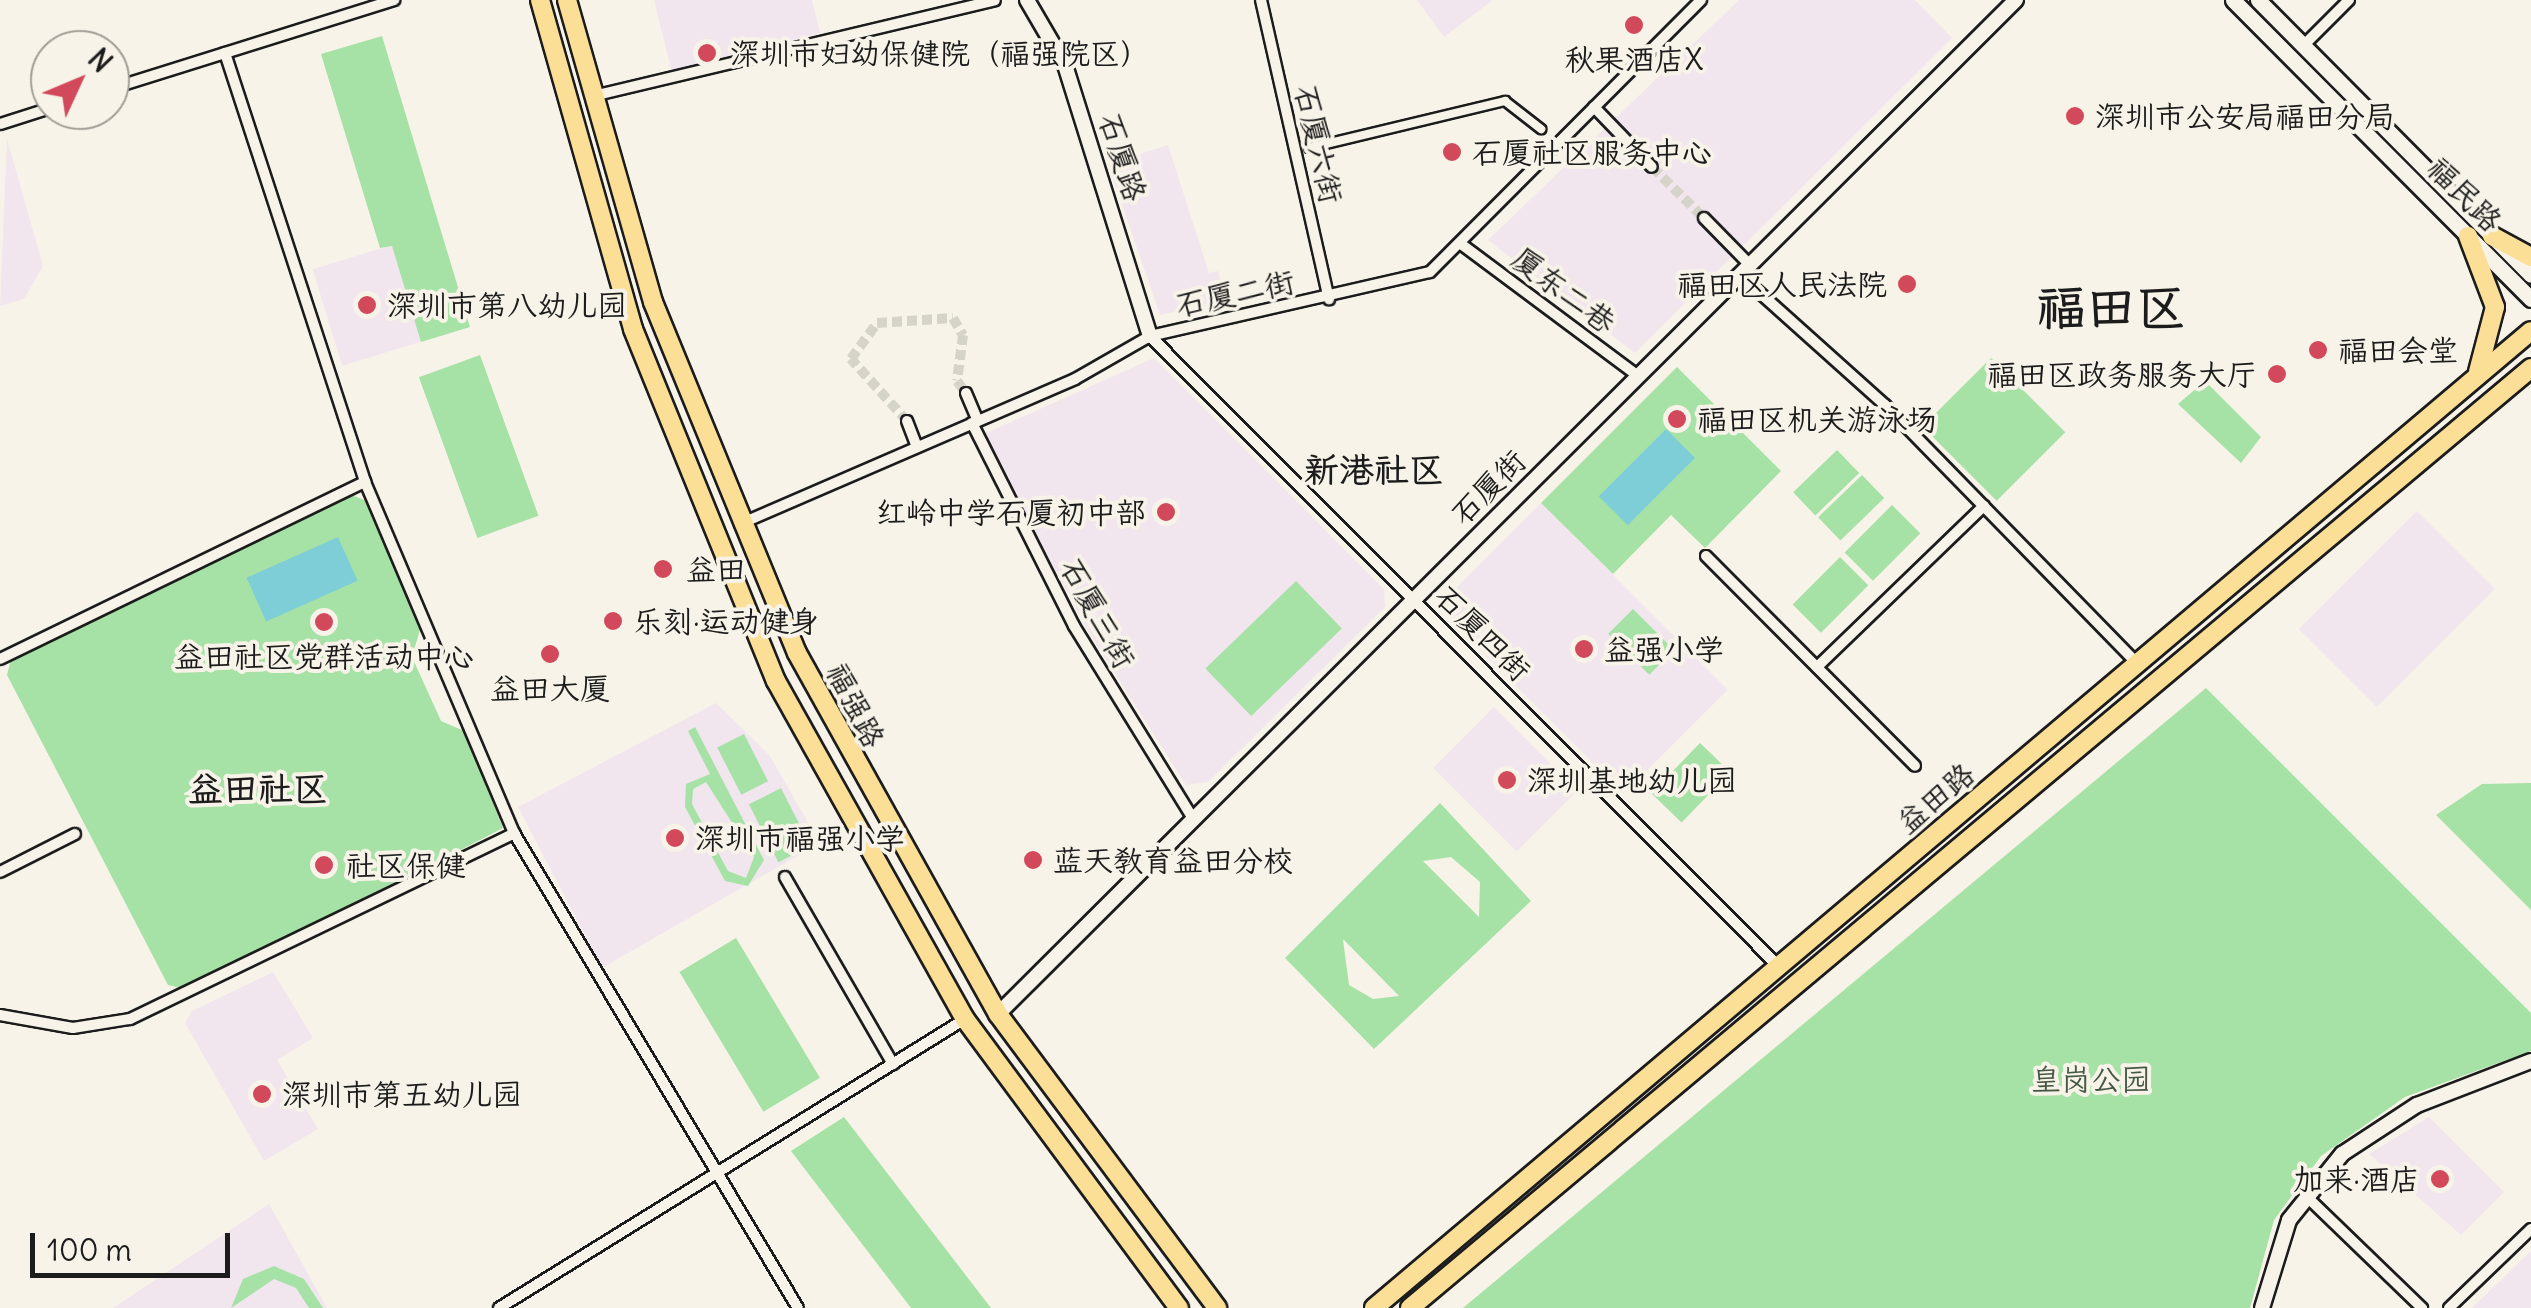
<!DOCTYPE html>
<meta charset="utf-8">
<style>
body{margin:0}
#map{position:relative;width:2531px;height:1308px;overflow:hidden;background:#f7f3e8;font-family:Delius,"LXGW WenKai TC",sans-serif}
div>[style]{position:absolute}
.built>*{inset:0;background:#f1e6ed;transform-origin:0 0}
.green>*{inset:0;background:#a6e1a6;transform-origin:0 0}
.water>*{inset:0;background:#7dced7;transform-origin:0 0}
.minor-tunnel>*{height:10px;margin-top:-5px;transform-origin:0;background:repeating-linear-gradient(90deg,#d6d3c9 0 10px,transparent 0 15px)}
.roads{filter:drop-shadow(2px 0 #1c1c1c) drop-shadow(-2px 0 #1c1c1c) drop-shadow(0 2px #1c1c1c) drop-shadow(0 -2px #1c1c1c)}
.pedestrian>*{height:8px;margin:-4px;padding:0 4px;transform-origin:4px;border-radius:4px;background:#f7f3e8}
.minor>*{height:10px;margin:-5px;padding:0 5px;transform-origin:5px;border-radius:5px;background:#f7f3e8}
.tertiary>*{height:14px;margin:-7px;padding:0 7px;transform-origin:7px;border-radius:7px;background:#f7f3e8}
.secondary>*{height:15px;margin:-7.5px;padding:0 7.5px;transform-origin:7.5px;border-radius:7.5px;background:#f7f3e8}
.primary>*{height:18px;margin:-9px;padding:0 9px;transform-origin:9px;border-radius:9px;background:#fbdf96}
.dots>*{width:28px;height:28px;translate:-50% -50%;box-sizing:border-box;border:5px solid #f7f3e8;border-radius:50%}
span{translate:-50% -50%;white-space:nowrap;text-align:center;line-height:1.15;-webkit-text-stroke:8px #f7f3e8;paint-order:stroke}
.poi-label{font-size:30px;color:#1c1c1c}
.left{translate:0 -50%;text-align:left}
.right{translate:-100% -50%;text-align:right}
.street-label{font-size:30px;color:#1c1c1c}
.park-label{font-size:30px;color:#455745}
.quarter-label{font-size:35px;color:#1c1c1c;font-weight:700}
.town-label{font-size:50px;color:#1c1c1c;font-weight:700}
.north{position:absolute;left:30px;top:30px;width:100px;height:100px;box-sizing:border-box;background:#f7f3e8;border:2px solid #9f9d96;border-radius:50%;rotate:46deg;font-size:28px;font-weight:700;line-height:40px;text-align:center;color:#1c1c1c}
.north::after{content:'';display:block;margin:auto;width:35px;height:45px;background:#d1495b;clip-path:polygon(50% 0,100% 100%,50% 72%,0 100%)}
.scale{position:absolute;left:30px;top:1233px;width:200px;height:45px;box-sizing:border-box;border:5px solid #1c1c1c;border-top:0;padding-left:12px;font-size:30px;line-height:35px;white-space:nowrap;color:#1c1c1c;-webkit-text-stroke:8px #f7f3e8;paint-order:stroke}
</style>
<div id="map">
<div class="built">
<div style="clip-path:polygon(654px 0,812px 0,820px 33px,672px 73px)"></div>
<div style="clip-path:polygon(1417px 0,1493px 0,1444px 37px)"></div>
<div style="clip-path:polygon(1739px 0,1915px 0,1952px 38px,1635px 353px,1488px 240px)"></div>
<div style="clip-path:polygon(7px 139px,43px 266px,24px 299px,0 306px)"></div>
<div style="clip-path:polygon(1168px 145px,1209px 273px,1218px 271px,1227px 300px,1160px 315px,1108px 164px)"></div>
<div style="left:392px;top:245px;width:101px;height:83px;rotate:73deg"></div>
<div style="clip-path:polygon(1154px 358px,1384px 589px,1385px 607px,1208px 782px,1186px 785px,1086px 628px,984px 434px)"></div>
<div style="left:1541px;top:503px;width:264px;height:147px;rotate:45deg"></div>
<div style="left:2417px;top:511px;width:110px;height:167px;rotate:45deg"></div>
<div style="clip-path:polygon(716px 703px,770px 756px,820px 843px,602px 968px,518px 807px)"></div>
<div style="left:1494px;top:707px;width:118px;height:86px;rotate:45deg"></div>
<div style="clip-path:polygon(273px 972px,313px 1038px,277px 1060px,318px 1129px,264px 1161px,185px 1023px,192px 1011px)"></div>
<div style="clip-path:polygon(2429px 1117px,2504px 1192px,2461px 1235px,2369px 1154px)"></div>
<div style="clip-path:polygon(269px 1204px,327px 1308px,113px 1308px)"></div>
<div style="clip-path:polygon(2531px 1251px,2531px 1308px,2472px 1308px)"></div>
</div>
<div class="green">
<div style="clip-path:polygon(382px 36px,470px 327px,421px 342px,392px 246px,380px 248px,321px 54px)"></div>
<div style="left:480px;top:355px;width:171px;height:65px;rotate:70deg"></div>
<div style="left:1991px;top:358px;width:105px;height:97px;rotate:45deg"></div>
<div style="clip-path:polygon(1677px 367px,1781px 471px,1705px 548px,1671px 515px,1613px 574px,1541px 503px)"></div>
<div style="clip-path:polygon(2205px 381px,2261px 437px,2241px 463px,2178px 404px)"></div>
<div style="left:1837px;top:450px;width:32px;height:61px;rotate:46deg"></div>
<div style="left:1862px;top:475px;width:32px;height:61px;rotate:46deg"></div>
<div style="clip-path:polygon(349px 494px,369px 502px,420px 630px,412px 657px,441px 721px,464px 731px,503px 828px,189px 990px,168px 985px,7px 675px,11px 659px)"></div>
<div style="left:1892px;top:505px;width:40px;height:67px;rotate:45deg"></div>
<div style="left:1840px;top:557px;width:40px;height:67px;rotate:45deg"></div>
<div style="left:1296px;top:581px;width:66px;height:126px;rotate:46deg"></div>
<div style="left:1633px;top:609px;width:58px;height:35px;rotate:45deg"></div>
<div style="clip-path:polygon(2206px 688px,2531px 1013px,2531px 1051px,2405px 1097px,2321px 1156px,2274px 1220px,2250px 1308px,1463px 1308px)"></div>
<div style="clip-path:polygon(evenodd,695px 727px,764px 860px,748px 886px,725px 881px,685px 807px,686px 784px,710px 774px,688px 731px,695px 727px,706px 782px,754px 857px,746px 878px,728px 871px,692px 804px,693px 789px,706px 782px)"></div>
<div style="left:744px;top:734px;width:53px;height:30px;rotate:63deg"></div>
<div style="left:1700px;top:743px;width:42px;height:70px;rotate:44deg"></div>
<div style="clip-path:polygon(2531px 783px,2531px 910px,2436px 815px,2482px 784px)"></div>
<div style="left:781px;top:788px;width:65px;height:36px;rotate:63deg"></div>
<div style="clip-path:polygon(evenodd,1440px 803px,1531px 901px,1374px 1049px,1285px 958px,1440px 803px,1451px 857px,1480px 882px,1479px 917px,1423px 861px,1451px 857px,1440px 803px,1343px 940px,1344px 940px,1399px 996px,1373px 999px,1349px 985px,1343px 940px)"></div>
<div style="left:736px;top:938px;width:163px;height:66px;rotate:59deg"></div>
<div style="clip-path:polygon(844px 1117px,991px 1308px,911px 1308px,791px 1151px)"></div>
<div style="clip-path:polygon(274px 1266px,304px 1279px,323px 1308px,309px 1308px,296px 1288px,274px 1279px,231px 1308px,243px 1279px)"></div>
</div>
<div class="water">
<div style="left:1666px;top:429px;width:41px;height:95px;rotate:45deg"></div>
<div style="left:338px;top:537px;width:48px;height:100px;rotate:66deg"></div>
</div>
<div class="minor-tunnel">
<div style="left:1652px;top:167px;width:73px;rotate:44.4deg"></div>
<div style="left:907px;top:421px;width:84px;rotate:-132.1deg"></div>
<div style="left:851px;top:359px;width:44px;rotate:-54.2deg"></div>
<div style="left:877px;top:323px;width:76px;rotate:-3.8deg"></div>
<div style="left:953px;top:318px;width:20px;rotate:60deg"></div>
<div style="left:963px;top:335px;width:46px;rotate:97.4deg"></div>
<div style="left:957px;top:381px;width:15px;rotate:53deg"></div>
</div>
<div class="roads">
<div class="pedestrian">
<div style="left:1309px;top:148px;width:202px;rotate:-13.5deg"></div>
<div style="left:1505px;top:101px;width:46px;rotate:37.9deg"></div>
</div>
<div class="minor">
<div style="left:1261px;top:0;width:307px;rotate:77.2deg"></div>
<div style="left:2303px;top:46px;width:65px;rotate:-45deg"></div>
<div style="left:225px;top:53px;width:451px;rotate:71.9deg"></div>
<div style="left:365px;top:482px;width:381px;rotate:67deg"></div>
<div style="left:514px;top:833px;width:553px;rotate:59.13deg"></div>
<div style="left:110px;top:89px;width:298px;rotate:-17.4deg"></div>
<div style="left:593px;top:96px;width:413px;rotate:-13.4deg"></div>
<div style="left:1594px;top:107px;width:83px;rotate:46deg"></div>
<div style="left:0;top:124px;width:52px;rotate:-17.7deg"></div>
<div style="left:1704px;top:218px;width:66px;rotate:45.6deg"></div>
<div style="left:1461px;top:244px;width:221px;rotate:36.7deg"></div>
<div style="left:1740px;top:275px;width:195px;rotate:41.9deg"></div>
<div style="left:1885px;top:405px;width:361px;rotate:45.7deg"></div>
<div style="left:1150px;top:336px;width:890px;rotate:45.09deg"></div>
<div style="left:966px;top:393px;width:30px;rotate:67deg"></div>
<div style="left:907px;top:421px;width:28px;rotate:69deg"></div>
<div style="left:972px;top:423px;width:227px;rotate:63.3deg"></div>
<div style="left:1074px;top:626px;width:228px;rotate:58.3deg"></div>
<div style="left:740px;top:524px;width:365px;rotate:-23.4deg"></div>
<div style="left:1075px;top:379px;width:86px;rotate:-29.8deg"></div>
<div style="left:1150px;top:336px;width:287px;rotate:-12.9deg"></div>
<div style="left:1430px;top:272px;width:384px;rotate:-45.1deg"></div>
<div style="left:1706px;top:556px;width:296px;rotate:45.1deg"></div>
<div style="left:0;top:659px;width:406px;rotate:-25.9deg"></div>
<div style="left:1817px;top:667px;width:232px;rotate:-44deg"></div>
<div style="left:0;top:872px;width:84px;rotate:-26.9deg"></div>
<div style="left:785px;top:877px;width:216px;rotate:60deg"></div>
<div style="left:0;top:1015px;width:74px;rotate:10.1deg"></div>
<div style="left:73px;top:1028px;width:58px;rotate:-9deg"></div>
<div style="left:130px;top:1019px;width:427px;rotate:-25.8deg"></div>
<div style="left:2305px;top:1195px;width:163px;rotate:44deg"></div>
<div style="left:499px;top:1308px;width:548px;rotate:-31.81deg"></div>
<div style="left:2449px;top:1308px;width:114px;rotate:-43.9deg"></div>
</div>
<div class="tertiary">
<div style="left:1027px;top:0;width:75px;rotate:59.7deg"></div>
<div style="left:1065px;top:65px;width:284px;rotate:72.6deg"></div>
<div style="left:998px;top:1014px;width:1437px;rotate:-44.89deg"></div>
<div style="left:2262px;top:1308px;width:92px;rotate:-72.9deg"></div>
<div style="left:2289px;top:1220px;width:85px;rotate:-51.2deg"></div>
<div style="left:2342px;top:1154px;width:90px;rotate:-33.2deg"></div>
<div style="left:2417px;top:1105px;width:122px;rotate:-21.1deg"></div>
</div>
<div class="secondary">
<div style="left:2233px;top:0;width:422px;rotate:45.1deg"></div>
<div style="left:2258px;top:0;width:387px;rotate:45.2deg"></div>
</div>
<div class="primary">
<div style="left:540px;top:0;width:342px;rotate:74.2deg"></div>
<div style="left:633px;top:329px;width:380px;rotate:67.9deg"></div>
<div style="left:776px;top:681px;width:387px;rotate:60.8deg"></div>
<div style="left:965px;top:1019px;width:360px;rotate:53.5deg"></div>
<div style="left:567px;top:0;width:314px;rotate:74.1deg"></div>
<div style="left:653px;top:302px;width:379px;rotate:67.7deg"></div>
<div style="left:797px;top:653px;width:413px;rotate:60.9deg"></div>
<div style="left:998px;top:1014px;width:367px;rotate:53.3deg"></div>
<div style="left:2468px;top:236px;width:76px;rotate:69.2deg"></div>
<div style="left:2495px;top:307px;width:67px;rotate:104.7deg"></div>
<div style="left:2492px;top:236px;width:44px;rotate:28.3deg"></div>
<div style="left:1374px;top:1308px;width:1514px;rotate:-40.18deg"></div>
<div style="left:1410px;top:1308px;width:1463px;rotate:-39.98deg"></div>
</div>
</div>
<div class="dots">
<div style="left:1634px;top:25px;background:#d1495b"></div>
<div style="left:707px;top:53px;background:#d1495b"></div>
<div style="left:2075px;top:116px;background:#d1495b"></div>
<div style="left:1452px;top:152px;background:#d1495b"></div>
<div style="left:1907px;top:284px;background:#d1495b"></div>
<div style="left:367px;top:305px;background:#d1495b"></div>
<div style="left:2318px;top:350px;background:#d1495b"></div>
<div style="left:2277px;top:374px;background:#d1495b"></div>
<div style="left:1677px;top:419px;background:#d1495b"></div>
<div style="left:1166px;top:512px;background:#d1495b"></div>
<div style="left:663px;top:569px;background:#d1495b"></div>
<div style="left:613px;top:621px;background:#d1495b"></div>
<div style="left:324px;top:622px;background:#d1495b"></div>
<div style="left:1584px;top:649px;background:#d1495b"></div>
<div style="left:550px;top:654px;background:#d1495b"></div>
<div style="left:1507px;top:780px;background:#d1495b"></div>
<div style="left:675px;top:838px;background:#d1495b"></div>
<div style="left:1033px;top:860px;background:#d1495b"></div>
<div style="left:324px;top:865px;background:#d1495b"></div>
<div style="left:262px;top:1094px;background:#d1495b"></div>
<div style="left:2440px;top:1179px;background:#d1495b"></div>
</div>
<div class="poi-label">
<span class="left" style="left:730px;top:53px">深圳市妇幼保健院（福强院区）</span>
<span style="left:1634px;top:59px">秋果酒店X</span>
<span class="left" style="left:2095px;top:116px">深圳市公安局福田分局</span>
<span class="left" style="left:1472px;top:152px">石厦社区服务中心</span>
<span class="right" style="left:1887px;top:284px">福田区人民法院</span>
<span class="left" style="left:387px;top:305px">深圳市第八幼儿园</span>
<span class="left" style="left:2338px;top:350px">福田会堂</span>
<span class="right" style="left:2257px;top:374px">福田区政务服务大厅</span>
<span class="left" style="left:1697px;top:419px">福田区机关游泳场</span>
<span class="right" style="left:1146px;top:512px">红岭中学石厦初中部</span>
<span class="left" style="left:686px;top:569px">益田</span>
<span class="left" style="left:633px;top:621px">乐刻·运动健身</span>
<span class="left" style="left:1604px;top:649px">益强小学</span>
<span style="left:324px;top:656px">益田社区党群活动中心</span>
<span style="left:550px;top:688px">益田大厦</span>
<span class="left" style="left:1527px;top:780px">深圳基地幼儿园</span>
<span class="left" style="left:695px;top:838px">深圳市福强小学</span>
<span class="left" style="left:1053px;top:860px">蓝天教育益田分校</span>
<span class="left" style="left:346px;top:865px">社区保健</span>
<span class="left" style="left:282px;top:1094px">深圳市第五幼儿园</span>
<span class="right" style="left:2420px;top:1179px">加来·酒店</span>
</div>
<div class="street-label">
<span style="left:1319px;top:144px;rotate:77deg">石厦六街</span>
<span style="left:1123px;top:157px;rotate:72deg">石厦路</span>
<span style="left:2465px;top:194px;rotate:45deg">福民路</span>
<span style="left:1564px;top:290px;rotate:37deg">厦东二巷</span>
<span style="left:1235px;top:293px;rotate:-12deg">石厦二街</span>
<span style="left:1488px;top:487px;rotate:-45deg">石厦街</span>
<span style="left:1098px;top:613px;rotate:61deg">石厦三街</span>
<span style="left:1483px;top:633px;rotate:45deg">石厦四街</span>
<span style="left:856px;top:705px;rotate:63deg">福强路</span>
<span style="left:1935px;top:798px;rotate:-40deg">益田路</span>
</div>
<div class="park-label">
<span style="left:2091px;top:1079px">皇岗公园</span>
</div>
<div class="quarter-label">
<span style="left:1374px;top:469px">新港社区</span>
<span style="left:258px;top:788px">益田社区</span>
</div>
<div class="town-label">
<span style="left:2111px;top:308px">福田区</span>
</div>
<div class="north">N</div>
<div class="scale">100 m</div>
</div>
